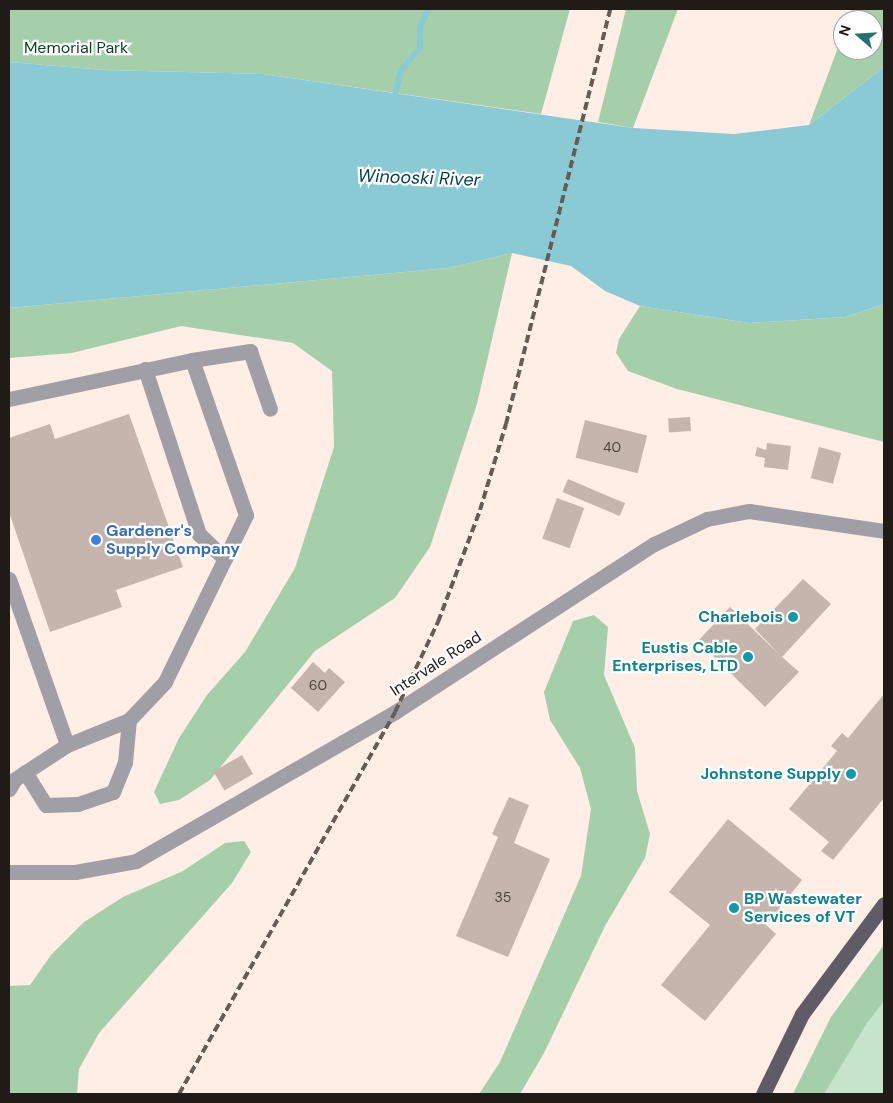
<!DOCTYPE html>
<style>
body{margin:0}
#map{position:relative;width:893px;height:1103px;overflow:hidden;background:#ffeee5;font-family:"DM Sans",sans-serif}
div>[style]{position:absolute}
.green>*{inset:0;background:#c4e5c9}
.forest>*{inset:0;background:#a5cfab}
.water>*{inset:0;background:#8acad5}
.stream>*{height:6px;margin:-3px;padding:0 3px;transform-origin:3px;border-radius:3px;background:#8acad5}
.building>*{inset:0;background:#c5b5ac;transform-origin:0 0}
.minor>*{height:15px;margin:-7.5px;padding:0 7.5px;transform-origin:7.5px;border-radius:7.5px;background:#a19fa6}
.major>*{height:15px;margin:-7.5px;padding:0 7.5px;transform-origin:7.5px;border-radius:7.5px;background:#5f5c67}
.rail>*{height:4px;margin-top:-2px;transform-origin:0;background:repeating-linear-gradient(90deg,#655b57 0 8px,transparent 0 12px)}
.dots>*{width:14px;height:14px;translate:-50% -50%;box-sizing:border-box;border:2px solid #fff;border-radius:50%}
span{translate:-50% -50%;white-space:nowrap;text-align:center;line-height:1.15;-webkit-text-stroke:4.5px #fff;paint-order:stroke}
.number-label{font-size:14px;color:#4a423d}
.number-label span{-webkit-text-stroke-width:0}
.park-label{font-size:16px;color:#0e3e1c}
.shop-label{font-size:16px;color:#366cbe;font-weight:700}
.left{translate:0 -50%;text-align:left}
.culture-label{font-size:16px;color:#0d838f;font-weight:700}
.right{translate:-100% -50%;text-align:right}
.street-label{font-size:16px;color:#211b18}
.water-label{font-size:18px;color:#03414a;font-style:italic}
.frame{position:absolute;inset:0;border:10px solid #211b18;pointer-events:none}
.north{position:absolute;left:833px;top:10px;width:50px;height:50px;box-sizing:border-box;background:#fff;border:1px solid #a6a4a3;border-radius:50%;rotate:289deg;font-size:14px;font-weight:700;line-height:20px;text-align:center;color:#211b18}
.north::after{content:'';display:block;margin:auto;width:18px;height:22px;background:#257074;clip-path:polygon(50% 0,100% 100%,50% 72%,0 100%)}
</style>
<div id="map">
<div class="green">
<div style="clip-path:polygon(884px 945px,884px 1094px,793px 1094px,831px 1017px)"></div>
</div>
<div class="forest">
<div style="clip-path:polygon(9px 9px,570px 9px,541px 114px,263px 74px,104px 70px,9px 62px)"></div>
<div style="clip-path:polygon(626px 9px,678px 9px,633px 128px,598px 122px)"></div>
<div style="clip-path:polygon(852px 9px,884px 9px,884px 67px,809px 125px,843px 34px,843px 50px,873px 50px,873px 20px,848px 20px)"></div>
<div style="clip-path:polygon(512px 253px,477px 404px,430px 547px,395px 598px,315px 651px,210px 780px,179px 800px,160px 804px,154px 792px,179px 738px,207px 695px,245px 652px,295px 568px,334px 447px,332px 371px,293px 343px,181px 326px,72px 353px,9px 358px,9px 308px,449px 268px)"></div>
<div style="clip-path:polygon(884px 304px,884px 442px,677px 389px,628px 371px,616px 353px,619px 339px,640px 306px,749px 323px,846px 317px)"></div>
<div style="clip-path:polygon(594px 615px,608px 627px,604px 675px,635px 748px,637px 791px,650px 834px,645px 858px,605px 926px,544px 1053px,520px 1094px,479px 1094px,500px 1062px,581px 876px,591px 809px,580px 768px,550px 720px,544px 692px,573px 621px)"></div>
<div style="clip-path:polygon(244px 841px,251px 852px,232px 883px,99px 1033px,79px 1069px,77px 1094px,9px 1094px,9px 986px,30px 985px,51px 955px,84px 922px,123px 897px,183px 871px,225px 843px)"></div>
<div style="clip-path:polygon(884px 945px,884px 1001px,867px 1023px,824px 1094px,793px 1094px,831px 1017px)"></div>
</div>
<div class="water">
<div style="clip-path:polygon(9px 62px,104px 70px,263px 74px,633px 128px,734px 134px,809px 125px,884px 67px,884px 304px,846px 317px,749px 323px,640px 306px,605px 291px,571px 266px,512px 253px,449px 268px,9px 308px)"></div>
</div>
<div class="stream">
<div style="left:394px;top:100px;width:31px;rotate:-77deg"></div>
<div style="left:401px;top:70px;width:29px;rotate:-49deg"></div>
<div style="left:420px;top:48px;width:20px;rotate:-90deg"></div>
<div style="left:420px;top:28px;width:21px;rotate:-67deg"></div>
</div>
<div class="building">
<div style="clip-path:polygon(129px 414px,183px 567px,116px 590px,122px 607px,50px 632px,9px 512px,9px 438px,50px 424px,55px 439px)"></div>
<div style="left:690px;top:417px;width:14px;height:22px;rotate:86deg"></div>
<div style="left:585px;top:420px;width:64px;height:39px;rotate:14deg"></div>
<div style="clip-path:polygon(767px 443px,791px 446px,788px 470px,764px 467px,765px 458px,755px 456px,757px 447px,766px 450px)"></div>
<div style="left:819px;top:447px;width:23px;height:32px;rotate:15deg"></div>
<div style="left:568px;top:479px;width:62px;height:14px;rotate:23deg"></div>
<div style="left:557px;top:498px;width:29px;height:43px;rotate:20deg"></div>
<div style="clip-path:polygon(803px 579px,831px 604px,782px 657px,799px 672px,765px 707px,698px 641px,730px 607px,780px 655px,755px 629px)"></div>
<div style="clip-path:polygon(313px 662px,325px 673px,329px 668px,345px 682px,318px 712px,291px 688px)"></div>
<div style="clip-path:polygon(884px 694px,884px 798px,833px 860px,821px 851px,829px 842px,789px 809px,837px 751px,831px 746px,842px 733px,848px 738px)"></div>
<div style="left:242px;top:755px;width:22px;height:33px;rotate:60deg"></div>
<div style="clip-path:polygon(509px 797px,529px 805px,514px 843px,550px 859px,508px 957px,456px 936px,498px 837px,492px 834px)"></div>
<div style="clip-path:polygon(728px 819px,802px 880px,766px 925px,776px 934px,705px 1021px,661px 985px,710px 925px,669px 892px)"></div>
</div>
<div class="minor">
<div style="left:192px;top:360px;width:59px;rotate:-8.8deg"></div>
<div style="left:250px;top:351px;width:61px;rotate:71deg"></div>
<div style="left:145px;top:369px;width:174px;rotate:71.9deg"></div>
<div style="left:199px;top:534px;width:36px;rotate:44deg"></div>
<div style="left:9px;top:399px;width:187px;rotate:-12deg"></div>
<div style="left:192px;top:360px;width:164px;rotate:70.8deg"></div>
<div style="left:246px;top:515px;width:186px;rotate:115.9deg"></div>
<div style="left:165px;top:682px;width:52px;rotate:133.5deg"></div>
<div style="left:129px;top:720px;width:67px;rotate:158deg"></div>
<div style="left:67px;top:745px;width:62px;rotate:146.8deg"></div>
<div style="left:15px;top:779px;width:12px;rotate:121deg"></div>
<div style="left:9px;top:579px;width:176px;rotate:70.7deg"></div>
<div style="left:25px;top:772px;width:39px;rotate:58deg"></div>
<div style="left:46px;top:805px;width:32px;rotate:-2deg"></div>
<div style="left:78px;top:804px;width:37px;rotate:-19deg"></div>
<div style="left:113px;top:792px;width:32px;rotate:-68deg"></div>
<div style="left:125px;top:762px;width:42px;rotate:-84.6deg"></div>
<div style="left:9px;top:872px;width:66px"></div>
<div style="left:75px;top:872px;width:62px;rotate:-10.2deg"></div>
<div style="left:136px;top:861px;width:299px;rotate:-29.9deg"></div>
<div style="left:395px;top:712px;width:309px;rotate:-33deg"></div>
<div style="left:654px;top:544px;width:59px;rotate:-25.3deg"></div>
<div style="left:707px;top:519px;width:43px;rotate:-10.8deg"></div>
<div style="left:749px;top:511px;width:136px;rotate:8.4deg"></div>
</div>
<div class="major">
<div style="left:763px;top:1094px;width:89px;rotate:-64deg"></div>
<div style="left:802px;top:1014px;width:137px;rotate:-53.3deg"></div>
</div>
<div class="rail">
<div style="left:179px;top:1094px;width:439px;rotate:-60.5deg"></div>
<div style="left:395px;top:712px;width:100px;rotate:-64.5deg"></div>
<div style="left:438px;top:622px;width:120px;rotate:-69.4deg"></div>
<div style="left:480px;top:510px;width:90px;rotate:-73.2deg"></div>
<div style="left:506px;top:424px;width:428px;rotate:-75.9deg"></div>
</div>
<div class="dots">
<div style="left:96px;top:540px;background:#3f7fe0"></div>
<div style="left:793px;top:617px;background:#0f9aa8"></div>
<div style="left:748px;top:657px;background:#0f9aa8"></div>
<div style="left:851px;top:774px;background:#0f9aa8"></div>
<div style="left:734px;top:908px;background:#0f9aa8"></div>
</div>
<div class="number-label">
<span style="left:612px;top:447px">40</span>
<span style="left:318px;top:685px">60</span>
<span style="left:503px;top:897px">35</span>
</div>
<div class="park-label">
<span style="left:76px;top:48px">Memorial Park</span>
</div>
<div class="shop-label">
<span class="left" style="left:106px;top:540px">Gardener's<br>Supply Company</span>
</div>
<div class="culture-label">
<span class="right" style="left:783px;top:617px">Charlebois</span>
<span class="right" style="left:738px;top:657px">Eustis Cable<br>Enterprises, LTD</span>
<span class="right" style="left:841px;top:774px">Johnstone Supply</span>
<span class="left" style="left:744px;top:908px">BP Wastewater<br>Services of VT</span>
</div>
<div class="street-label">
<span style="left:436px;top:664px;rotate:-33deg">Intervale Road</span>
</div>
<div class="water-label">
<span style="left:419px;top:178px;rotate:2deg">Winooski River</span>
</div>
<div class="frame"></div>
<div class="north">N</div>
</div>
